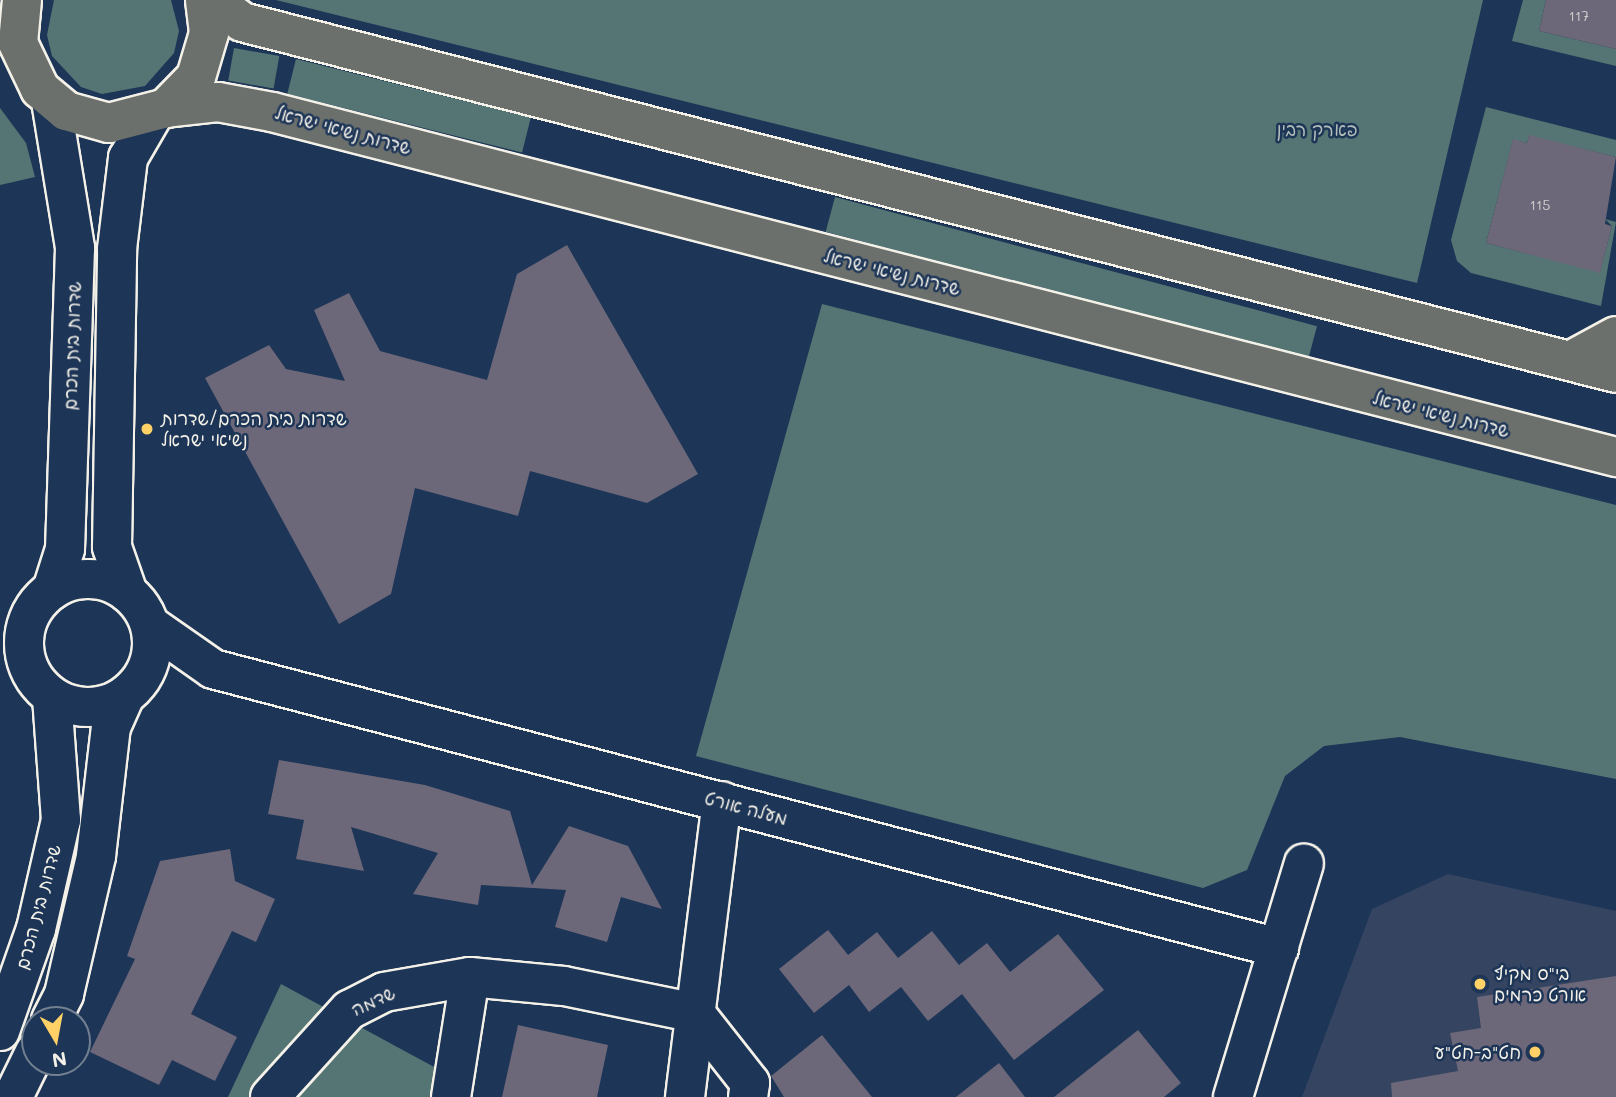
<!DOCTYPE html>
<meta charset="utf-8">
<style>
body{margin:0}
#map{position:relative;width:1616px;height:1097px;overflow:hidden;background:#1d3557;font-family:Mali,"Playpen Sans Hebrew",sans-serif}
div>[style]{position:absolute}
.built>*{inset:0;background:#354461}
.green>*{inset:0;background:#557574;transform-origin:0 0}
.building>*{inset:0;background:#6c6779}
.roads{filter:drop-shadow(2px 0 #f4f1e8) drop-shadow(-2px 0 #f4f1e8) drop-shadow(0 2px #f4f1e8) drop-shadow(0 -2px #f4f1e8)}
.minor>*{height:38px;margin:-19px;padding:0 19px;transform-origin:19px;border-radius:19px;background:#1d3557}
.minor>.ring{margin:-19px;padding:0;box-sizing:content-box;background:none;border:38px solid #1d3557;border-radius:50%}
.major>*{height:38px;margin:-19px;padding:0 19px;transform-origin:19px;border-radius:19px;background:#6b706d}
.dots>*{width:19px;height:19px;translate:-50% -50%;box-sizing:border-box;border:4px solid #1d3557;border-radius:50%}
span{translate:-50% -50%;white-space:nowrap;text-align:center;line-height:1.15;-webkit-text-stroke:5px #1d3557;paint-order:stroke}
.number-label{font-size:14px;color:#d2cecc}
.number-label span{-webkit-text-stroke-width:0}
.park-label{font-size:18px;color:#b4bfba}
.street-label{font-size:18px;color:#f4f1e8}
.poi-label{font-size:18px;color:#f4f1e8}
.left{translate:0 -50%;text-align:left}
.right{translate:-100% -50%;text-align:right}
.north{position:absolute;left:21px;top:1006px;width:70px;height:70px;box-sizing:border-box;background:#1d3557;border:2px solid #738091;border-radius:50%;rotate:170deg;font-size:19px;font-weight:700;line-height:28px;text-align:center;color:#f4f1e8}
.north::after{content:'';display:block;margin:auto;width:24px;height:32px;background:#ffd166;clip-path:polygon(50% 0,100% 100%,50% 72%,0 100%)}
</style>
<div id="map">
<div class="built">
<div style="clip-path:polygon(1448px 874px,1616px 911px,1616px 1097px,1302px 1097px,1372px 909px)"></div>
</div>
<div class="green">
<div style="clip-path:polygon(54px 0,171px 0,179px 31px,174px 53px,145px 86px,102px 94px,81px 87px,52px 56px,47px 35px)"></div>
<div style="clip-path:polygon(276px 0,1483px 0,1417px 283px)"></div>
<div style="clip-path:polygon(1523px 0,1546px 0,1539px 31px,1616px 49px,1616px 66px,1512px 41px)"></div>
<div style="left:234px;top:48px;width:46px;height:33px;rotate:10deg"></div>
<div style="left:296px;top:59px;width:242px;height:36px;rotate:14deg"></div>
<div style="clip-path:polygon(1486px 107px,1616px 140px,1616px 157px,1529px 136px,1527px 143px,1513px 140px,1486px 243px,1600px 272px,1612px 226px,1605px 219px,1616px 222px,1601px 306px,1471px 273px,1457px 261px,1451px 240px)"></div>
<div style="clip-path:polygon(0 108px,26px 143px,35px 177px,0 185px)"></div>
<div style="left:835px;top:197px;width:499px;height:36px;rotate:15deg"></div>
<div style="clip-path:polygon(822px 304px,1616px 505px,1616px 779px,1400px 737px,1324px 746px,1285px 776px,1247px 870px,1203px 888px,696px 756px)"></div>
<div style="clip-path:polygon(281px 984px,471px 1087px,467px 1097px,228px 1097px)"></div>
</div>
<div class="building">
<div style="clip-path:polygon(1546px 0,1616px 0,1616px 49px,1539px 31px)"></div>
<div style="clip-path:polygon(1529px 135px,1616px 157px,1605px 224px,1612px 226px,1600px 273px,1486px 243px,1513px 139px,1527px 143px)"></div>
<div style="clip-path:polygon(567px 245px,698px 474px,647px 503px,530px 471px,518px 516px,415px 488px,391px 594px,339px 624px,205px 378px,269px 345px,286px 369px,345px 381px,314px 310px,349px 293px,380px 351px,487px 380px,517px 274px)"></div>
<div style="clip-path:polygon(279px 760px,425px 785px,510px 811px,532px 885px,569px 826px,628px 846px,662px 909px,621px 897px,607px 942px,555px 927px,566px 890px,481px 885px,478px 905px,413px 894px,438px 853px,351px 827px,364px 871px,296px 859px,304px 820px,268px 814px)"></div>
<div style="clip-path:polygon(230px 849px,235px 881px,275px 899px,256px 942px,232px 931px,191px 1014px,237px 1037px,215px 1081px,172px 1060px,159px 1085px,90px 1052px,135px 959px,127px 956px,160px 861px)"></div>
<div style="clip-path:polygon(828px 930px,848px 955px,877px 932px,898px 958px,932px 931px,959px 965px,987px 943px,1010px 972px,1058px 934px,1104px 990px,1014px 1060px,962px 994px,928px 1021px,901px 987px,869px 1012px,849px 985px,814px 1013px,779px 969px)"></div>
<div style="clip-path:polygon(1616px 976px,1616px 1097px,1392px 1097px,1391px 1083px,1458px 1071px,1450px 1033px,1481px 1028px,1477px 997px)"></div>
<div style="clip-path:polygon(518px 1025px,608px 1045px,597px 1097px,502px 1097px)"></div>
<div style="clip-path:polygon(1138px 1030px,1181px 1083px,1164px 1097px,1054px 1097px)"></div>
<div style="clip-path:polygon(822px 1035px,872px 1097px,784px 1097px,771px 1076px)"></div>
<div style="clip-path:polygon(999px 1063px,1025px 1097px,956px 1097px)"></div>
</div>
<div class="roads">
<div class="minor">
<div style="left:51px;top:101px;width:149px;rotate:80.7deg"></div>
<div style="left:75px;top:248px;width:301px;rotate:91.9deg"></div>
<div style="left:65px;top:549px;width:43px;rotate:107.6deg"></div>
<div class="ring" style="left:24px;top:579px;width:90px;height:90px"></div>
<div style="left:128px;top:593px;width:49px;rotate:-109.2deg"></div>
<div style="left:112px;top:547px;width:298px;rotate:-89deg"></div>
<div style="left:117px;top:249px;width:92px;rotate:-83.1deg"></div>
<div style="left:128px;top:158px;width:50px;rotate:-59.8deg"></div>
<div style="left:150px;top:625px;width:77px;rotate:34.9deg"></div>
<div style="left:213px;top:669px;width:1102px;rotate:14.67deg"></div>
<div style="left:51px;top:1020px;width:29px;rotate:-63deg"></div>
<div style="left:64px;top:994px;width:142px;rotate:-76.9deg"></div>
<div style="left:96px;top:856px;width:130px;rotate:-83.4deg"></div>
<div style="left:111px;top:727px;width:34px;rotate:-66deg"></div>
<div style="left:0;top:1031px;width:108px;rotate:-70.6deg"></div>
<div style="left:36px;top:929px;width:112px;rotate:-77.1deg"></div>
<div style="left:61px;top:820px;width:123px;rotate:-94.2deg"></div>
<div style="left:13px;top:1097px;width:50px;rotate:-63.9deg"></div>
<div style="left:270px;top:1097px;width:118px;rotate:-47.8deg"></div>
<div style="left:349px;top:1010px;width:39px;rotate:-27deg"></div>
<div style="left:384px;top:992px;width:87px;rotate:-9.9deg"></div>
<div style="left:470px;top:977px;width:94px;rotate:5.5deg"></div>
<div style="left:564px;top:986px;width:134px;rotate:11.6deg"></div>
<div style="left:695px;top:1013px;width:89px;rotate:51.8deg"></div>
<div style="left:750px;top:1083px;width:14px;rotate:98deg"></div>
<div style="left:451px;top:1097px;width:121px;rotate:-81deg"></div>
<div style="left:685px;top:1097px;width:298px;rotate:-82.9deg"></div>
<div style="left:1233px;top:1097px;width:244px;rotate:-73.1deg"></div>
</div>
<div class="major">
<div style="left:22px;top:0;width:43px;rotate:95.3deg"></div>
<div style="left:18px;top:43px;width:51px;rotate:64.4deg"></div>
<div style="left:40px;top:89px;width:34px;rotate:40deg"></div>
<div style="left:66px;top:111px;width:45px;rotate:15.6deg"></div>
<div style="left:109px;top:123px;width:59px;rotate:-14.7deg"></div>
<div style="left:166px;top:108px;width:43px;rotate:-45.9deg"></div>
<div style="left:196px;top:77px;width:46px;rotate:-73.5deg"></div>
<div style="left:209px;top:33px;width:33px;rotate:-97deg"></div>
<div style="left:213px;top:0;width:36px;rotate:37deg"></div>
<div style="left:242px;top:22px;width:1418px;rotate:14.33deg"></div>
<div style="left:166px;top:108px;width:52px;rotate:-6.6deg"></div>
<div style="left:218px;top:102px;width:55px;rotate:10.5deg"></div>
<div style="left:272px;top:112px;width:1388px;rotate:14.4deg"></div>
<div style="left:1570px;top:361px;width:52px;rotate:-28.5deg"></div>
</div>
</div>
<div class="dots">
<div style="left:147px;top:429px;background:#ffd166"></div>
<div style="left:1480px;top:984px;background:#ffd166"></div>
<div style="left:1535px;top:1052px;background:#ffd166"></div>
</div>
<div class="number-label">
<span style="left:1579px;top:16px">117</span>
<span style="left:1540px;top:205px">115</span>
</div>
<div class="park-label">
<span style="left:1317px;top:129px">פארק רבין</span>
</div>
<div class="street-label">
<span style="left:343px;top:130px;rotate:15deg">שדרות נשיאי ישראל</span>
<span style="left:892px;top:272px;rotate:14deg">שדרות נשיאי ישראל</span>
<span style="left:72px;top:346px;rotate:-88deg">שדרות בית הכרם</span>
<span style="left:1441px;top:414px;rotate:14deg">שדרות נשיאי ישראל</span>
<span style="left:746px;top:808px;rotate:15deg">מעלה אורט</span>
<span style="left:38px;top:907px;rotate:-75deg">שדרות בית הכרם</span>
<span style="left:373px;top:1001px;rotate:-25deg">שדמה</span>
</div>
<div class="poi-label">
<span class="left" style="left:161px;top:429px">שדרות בית הכרם/שדרות<br>נשיאי ישראל</span>
<span class="left" style="left:1494px;top:984px">בי"ס מקיף<br>אורט כרמים</span>
<span class="right" style="left:1521px;top:1052px">חט"ב-חט"ע</span>
</div>
<div class="north">N</div>
</div>
